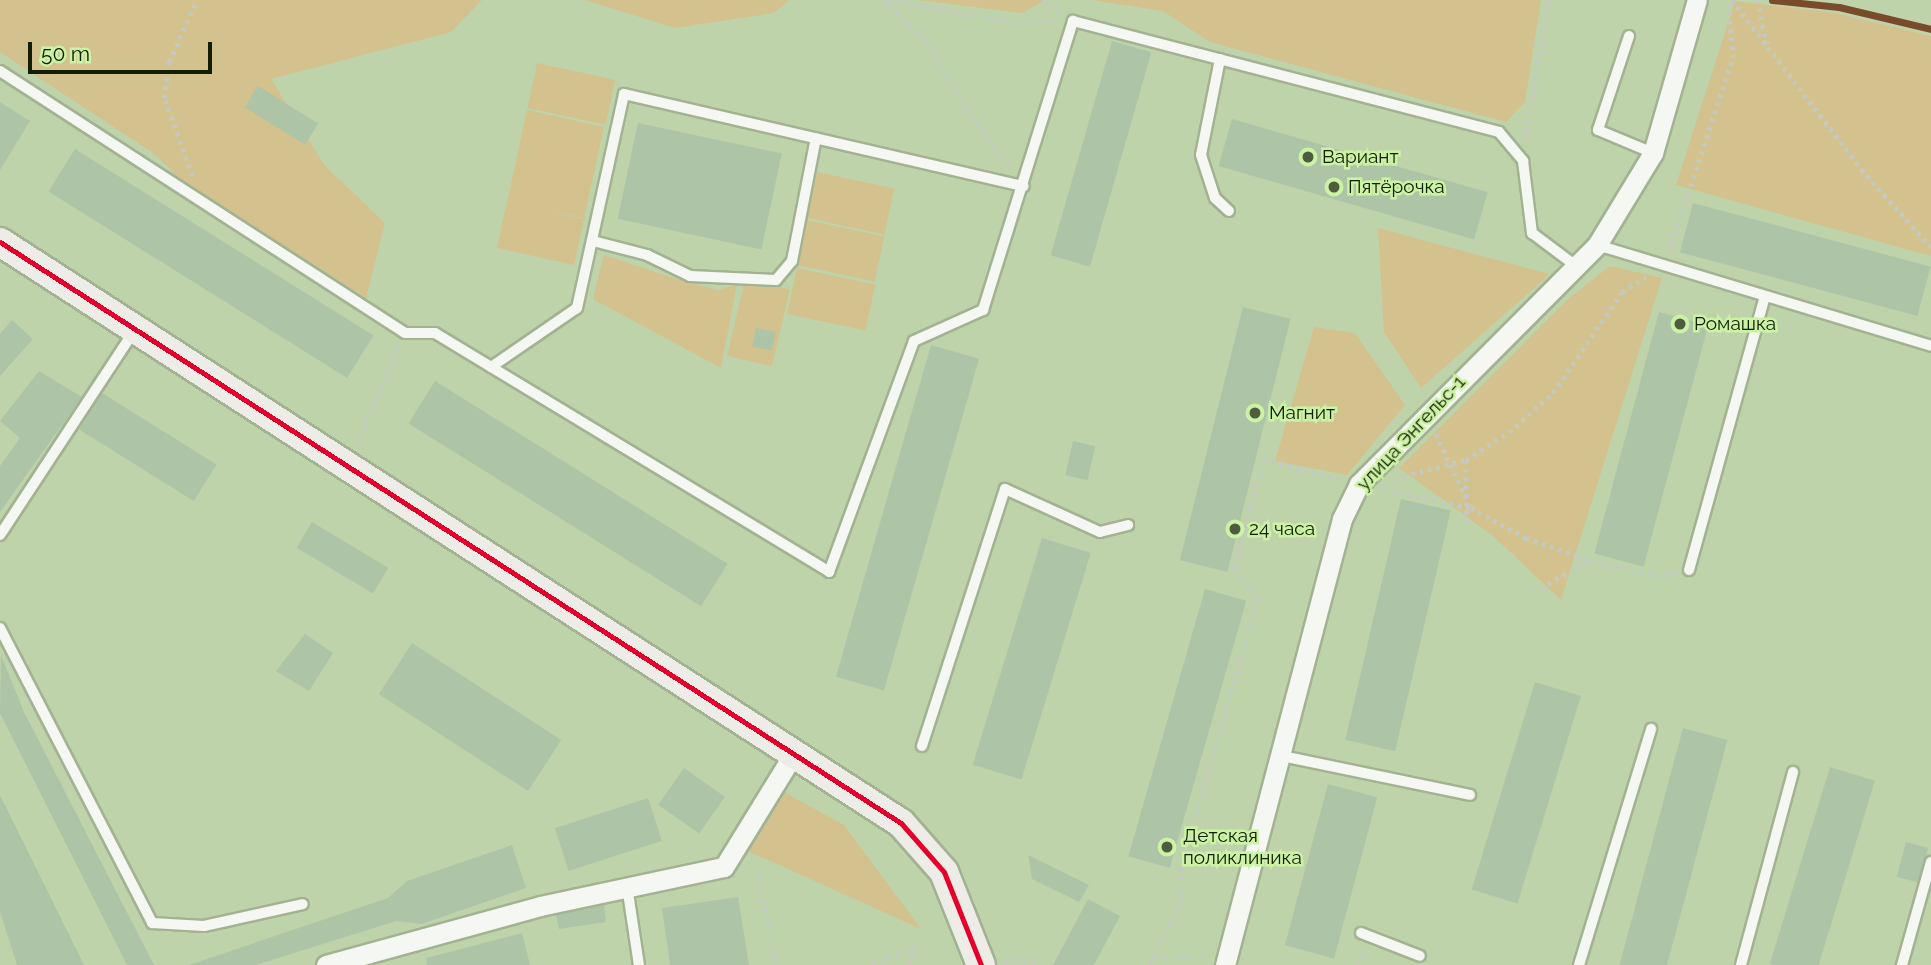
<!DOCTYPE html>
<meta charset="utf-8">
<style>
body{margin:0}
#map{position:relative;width:1931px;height:965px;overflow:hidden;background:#bfd3aa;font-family:Raleway,sans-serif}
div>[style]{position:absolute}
.green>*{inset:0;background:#d3c18e;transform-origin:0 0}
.building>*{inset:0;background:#aec4a7;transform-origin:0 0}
.path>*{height:4.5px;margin-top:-2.25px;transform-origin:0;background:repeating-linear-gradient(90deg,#c4cabe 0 3.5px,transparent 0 8.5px)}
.roads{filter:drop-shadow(2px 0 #a2b292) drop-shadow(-2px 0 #a2b292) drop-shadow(0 2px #a2b292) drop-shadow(0 -2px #a2b292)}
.lane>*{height:10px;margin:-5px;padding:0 5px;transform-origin:5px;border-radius:5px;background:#f5f8f2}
.street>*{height:19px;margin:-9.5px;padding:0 9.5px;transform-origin:9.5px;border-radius:9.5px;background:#f5f8f2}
.secondary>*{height:28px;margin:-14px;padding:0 14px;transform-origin:14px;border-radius:14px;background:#eeece6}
.bus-1>*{height:5px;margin:-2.5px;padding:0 2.5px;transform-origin:2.5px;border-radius:2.5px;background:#e4002b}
.rail-1>*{height:7px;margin:-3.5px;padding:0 3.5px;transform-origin:3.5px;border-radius:3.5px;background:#7a4b2a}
.dots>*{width:19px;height:19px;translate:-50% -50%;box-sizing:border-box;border:4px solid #ccf2a5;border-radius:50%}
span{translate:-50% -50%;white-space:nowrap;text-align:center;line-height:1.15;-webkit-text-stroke:5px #ccf2a5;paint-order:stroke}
.poi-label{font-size:19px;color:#111e02}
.left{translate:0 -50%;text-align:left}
.street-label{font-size:19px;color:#111e02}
.scale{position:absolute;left:28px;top:42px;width:184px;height:32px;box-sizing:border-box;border:4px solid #111e02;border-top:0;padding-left:9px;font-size:21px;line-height:24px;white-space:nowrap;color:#111e02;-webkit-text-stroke:5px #ccf2a5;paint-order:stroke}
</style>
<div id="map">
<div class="green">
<div style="clip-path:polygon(0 0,482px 0,451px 32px,271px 79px,325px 166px,385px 223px,366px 298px,180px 179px,153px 153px,0 52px)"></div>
<div style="clip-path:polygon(585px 0,789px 0,774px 13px,675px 28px)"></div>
<div style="clip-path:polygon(919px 0,1046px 0,1022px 13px)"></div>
<div style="clip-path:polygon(1091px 0,1541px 0,1525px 102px,1506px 122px,1210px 42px,1163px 11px)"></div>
<div style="clip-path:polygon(1735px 1px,1835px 13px,1931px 36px,1931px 256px,1676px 185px)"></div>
<div style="left:537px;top:63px;width:80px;height:46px;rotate:12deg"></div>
<div style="clip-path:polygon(527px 110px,604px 127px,584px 218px,539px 209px,584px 219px,574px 265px,497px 248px)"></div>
<div style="left:817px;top:172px;width:79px;height:47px;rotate:12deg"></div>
<div style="left:807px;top:220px;width:79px;height:46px;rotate:12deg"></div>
<div style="clip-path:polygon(1378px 228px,1485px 257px,1550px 274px,1421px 388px,1384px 332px)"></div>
<div style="clip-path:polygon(604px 255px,689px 283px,719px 290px,737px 284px,721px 368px,593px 299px)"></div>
<div style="clip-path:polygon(1610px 266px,1662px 278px,1561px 600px,1492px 535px,1399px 468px,1567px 300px)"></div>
<div style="left:797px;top:268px;width:80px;height:47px;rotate:12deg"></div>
<div style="left:745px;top:279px;width:46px;height:79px;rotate:13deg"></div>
<div style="clip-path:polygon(1314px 327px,1355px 333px,1405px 405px,1347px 475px,1275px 461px)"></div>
<div style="clip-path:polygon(780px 790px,844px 825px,921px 929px,746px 850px)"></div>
</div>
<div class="building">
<div style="left:1112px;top:41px;width:41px;height:223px;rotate:16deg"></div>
<div style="left:258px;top:86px;width:71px;height:25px;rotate:32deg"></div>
<div style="clip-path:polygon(0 102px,30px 121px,0 170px)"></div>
<div style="left:1232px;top:119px;width:266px;height:49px;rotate:16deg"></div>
<div style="left:638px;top:123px;width:147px;height:98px;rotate:12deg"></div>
<div style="left:75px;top:149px;width:352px;height:50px;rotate:32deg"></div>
<div style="left:1693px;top:203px;width:246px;height:51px;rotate:15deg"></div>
<div style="left:1243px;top:307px;width:49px;height:261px;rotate:14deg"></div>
<div style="left:1659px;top:312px;width:51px;height:250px;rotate:15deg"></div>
<div style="clip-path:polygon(12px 320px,33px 339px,0 376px,0 334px)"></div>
<div style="left:756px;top:328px;width:20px;height:19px;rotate:11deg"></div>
<div style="left:931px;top:345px;width:50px;height:345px;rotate:16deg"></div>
<div style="clip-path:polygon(39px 371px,82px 397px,0 512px,0 466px,20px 438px,0 421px)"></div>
<div style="left:435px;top:381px;width:345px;height:50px;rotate:32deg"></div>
<div style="left:102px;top:393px;width:135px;height:43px;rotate:32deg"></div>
<div style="left:1073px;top:441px;width:23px;height:35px;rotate:13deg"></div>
<div style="left:1401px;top:499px;width:51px;height:247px;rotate:13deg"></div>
<div style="left:312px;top:522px;width:89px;height:30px;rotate:31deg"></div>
<div style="left:1042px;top:538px;width:51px;height:237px;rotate:17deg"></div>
<div style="left:1205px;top:589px;width:43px;height:278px;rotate:16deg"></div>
<div style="clip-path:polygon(305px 634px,333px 653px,309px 691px,276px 671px)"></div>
<div style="left:412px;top:643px;width:178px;height:61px;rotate:33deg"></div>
<div style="clip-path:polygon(1px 655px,24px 712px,154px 965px,127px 965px,0 713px)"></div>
<div style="left:1535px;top:682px;width:48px;height:217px;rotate:17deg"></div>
<div style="left:1683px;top:728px;width:46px;height:247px;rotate:15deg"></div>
<div style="left:1830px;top:767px;width:47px;height:206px;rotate:17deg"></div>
<div style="left:684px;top:768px;width:50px;height:45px;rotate:35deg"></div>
<div style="left:1328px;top:784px;width:51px;height:167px;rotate:15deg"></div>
<div style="clip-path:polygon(0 795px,84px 965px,17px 965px,0 912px)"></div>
<div style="left:648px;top:798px;width:45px;height:98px;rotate:72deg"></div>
<div style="left:1906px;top:842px;width:23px;height:36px;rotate:15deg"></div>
<div style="clip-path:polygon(512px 845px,526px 888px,422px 924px,396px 921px,256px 965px,189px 965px,388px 898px,407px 881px)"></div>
<div style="clip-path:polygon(1028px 855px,1089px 885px,1079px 902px,1032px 879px)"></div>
<div style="clip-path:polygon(738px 897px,749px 965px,670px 965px,662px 908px)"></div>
<div style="clip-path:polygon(1088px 899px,1120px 916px,1094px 965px,1053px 965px)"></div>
<div style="clip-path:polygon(604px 905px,606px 922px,559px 929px,556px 915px)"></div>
<div style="clip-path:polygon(522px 933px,530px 965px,427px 965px,426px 958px)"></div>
</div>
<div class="path">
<div style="left:884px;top:0;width:66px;rotate:45deg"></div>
<div style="left:931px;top:47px;width:72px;rotate:60.9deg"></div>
<div style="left:966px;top:110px;width:71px;rotate:52.5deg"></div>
<div style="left:889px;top:0;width:119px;rotate:10.2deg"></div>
<div style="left:1006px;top:21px;width:50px"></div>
<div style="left:1042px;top:0;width:24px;rotate:33deg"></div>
<div style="left:1732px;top:0;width:213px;rotate:52.6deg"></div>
<div style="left:1861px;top:169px;width:105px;rotate:48.1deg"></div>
<div style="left:1757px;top:0;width:45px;rotate:77.2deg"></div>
<div style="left:1525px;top:139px;width:141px;rotate:-80.2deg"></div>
<div style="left:192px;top:176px;width:83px;rotate:-109.7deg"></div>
<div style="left:164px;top:98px;width:36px;rotate:-82deg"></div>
<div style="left:169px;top:62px;width:68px;rotate:-65.7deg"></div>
<div style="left:1669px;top:251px;width:203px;rotate:-71.7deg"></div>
<div style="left:1733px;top:58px;width:58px;rotate:-94.9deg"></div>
<div style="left:1436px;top:434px;width:82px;rotate:64.7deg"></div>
<div style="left:1471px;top:508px;width:63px;rotate:28.6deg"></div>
<div style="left:1526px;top:538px;width:68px;rotate:19deg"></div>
<div style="left:1590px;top:560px;width:67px;rotate:13.8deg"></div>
<div style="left:1655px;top:576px;width:20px;rotate:-9deg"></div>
<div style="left:357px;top:443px;width:107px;rotate:-66.8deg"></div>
<div style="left:1466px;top:460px;width:63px;rotate:89.1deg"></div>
<div style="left:1395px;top:478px;width:73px;rotate:-14.2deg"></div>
<div style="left:1466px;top:460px;width:51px;rotate:-33.1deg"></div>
<div style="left:1509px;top:432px;width:59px;rotate:-41.6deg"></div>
<div style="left:1553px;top:393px;width:122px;rotate:-55.7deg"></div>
<div style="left:1622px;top:292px;width:28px;rotate:-32deg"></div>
<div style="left:1383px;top:489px;width:90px;rotate:12.2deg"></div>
<div style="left:1533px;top:592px;width:65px;rotate:-29.3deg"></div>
<div style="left:758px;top:874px;width:93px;rotate:78.8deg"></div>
<div style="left:1156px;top:958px;width:49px"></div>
<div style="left:1003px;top:962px;width:23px;rotate:-10deg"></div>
<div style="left:1026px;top:958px;width:12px;rotate:35deg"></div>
<div style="left:872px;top:965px;width:48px;rotate:-23.4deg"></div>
<div style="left:908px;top:965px;width:21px;rotate:-67deg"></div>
<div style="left:1150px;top:965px;width:67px;rotate:-63.4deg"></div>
<div style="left:1180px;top:905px;width:34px;rotate:-90deg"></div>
<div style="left:1180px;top:871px;width:284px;rotate:-74.1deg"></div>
<div style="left:1258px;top:598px;width:38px;rotate:-130deg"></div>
<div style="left:1234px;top:569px;width:114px;rotate:-75.2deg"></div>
<div style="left:1263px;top:459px;width:80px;rotate:14.6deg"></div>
<div style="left:1356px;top:965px;width:19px;rotate:-54deg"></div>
</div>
<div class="roads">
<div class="lane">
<div style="left:1629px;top:36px;width:99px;rotate:108.3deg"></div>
<div style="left:1598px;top:130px;width:60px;rotate:22.7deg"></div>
<div style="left:1220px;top:59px;width:98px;rotate:101.2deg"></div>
<div style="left:1201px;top:155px;width:45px;rotate:72deg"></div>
<div style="left:1215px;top:198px;width:19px;rotate:43deg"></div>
<div style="left:0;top:71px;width:482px;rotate:32.9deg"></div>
<div style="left:405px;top:333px;width:30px"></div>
<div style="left:435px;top:333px;width:461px;rotate:31.2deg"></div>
<div style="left:829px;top:572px;width:246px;rotate:-69.8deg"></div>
<div style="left:914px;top:341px;width:76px;rotate:-24.2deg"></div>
<div style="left:983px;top:310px;width:303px;rotate:-72.7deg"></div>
<div style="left:1073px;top:21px;width:440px;rotate:14.6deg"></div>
<div style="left:1499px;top:132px;width:38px;rotate:50deg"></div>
<div style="left:1523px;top:161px;width:73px;rotate:82.9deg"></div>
<div style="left:1532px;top:233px;width:55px;rotate:36.9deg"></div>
<div style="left:593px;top:241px;width:56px;rotate:14.5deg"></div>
<div style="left:647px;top:255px;width:48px;rotate:26deg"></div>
<div style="left:690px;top:276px;width:86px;rotate:2.7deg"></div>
<div style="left:776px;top:280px;width:25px;rotate:-50deg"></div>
<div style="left:792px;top:261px;width:125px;rotate:-79deg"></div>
<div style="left:1597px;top:245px;width:349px;rotate:16.8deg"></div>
<div style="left:491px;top:367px;width:104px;rotate:-34.5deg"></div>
<div style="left:577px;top:308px;width:219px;rotate:-77.6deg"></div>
<div style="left:624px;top:94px;width:410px;rotate:13deg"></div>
<div style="left:0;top:535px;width:244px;rotate:-56.7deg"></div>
<div style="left:1689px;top:570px;width:280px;rotate:-74.5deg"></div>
<div style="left:0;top:628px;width:332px;rotate:62.7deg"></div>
<div style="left:152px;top:923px;width:52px;rotate:3.3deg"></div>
<div style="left:204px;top:926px;width:101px;rotate:-12.5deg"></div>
<div style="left:922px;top:746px;width:270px;rotate:-72.1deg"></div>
<div style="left:1005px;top:489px;width:104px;rotate:24.4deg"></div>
<div style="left:1100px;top:532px;width:29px;rotate:-14deg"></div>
<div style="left:1282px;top:756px;width:192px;rotate:11.7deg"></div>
<div style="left:627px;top:886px;width:80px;rotate:81.4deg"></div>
<div style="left:1361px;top:933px;width:63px;rotate:21.3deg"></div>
<div style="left:1579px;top:965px;width:247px;rotate:-73deg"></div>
<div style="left:1741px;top:965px;width:200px;rotate:-74.9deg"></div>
<div style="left:1902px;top:965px;width:107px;rotate:-74.3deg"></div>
</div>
<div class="street">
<div style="left:326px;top:965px;width:222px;rotate:-15.4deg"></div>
<div style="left:540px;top:906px;width:188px;rotate:-12deg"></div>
<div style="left:724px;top:867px;width:134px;rotate:-58.4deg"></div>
<div style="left:1225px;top:965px;width:461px;rotate:-75.3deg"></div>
<div style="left:1342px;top:519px;width:39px;rotate:-64deg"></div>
<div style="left:1359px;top:484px;width:337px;rotate:-45.1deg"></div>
<div style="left:1597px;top:245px;width:108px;rotate:-58.7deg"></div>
<div style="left:1653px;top:153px;width:159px;rotate:-74deg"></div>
</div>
<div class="secondary">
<div style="left:0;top:242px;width:1072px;rotate:32.82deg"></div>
<div style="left:901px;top:823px;width:65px;rotate:48.7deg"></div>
<div style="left:944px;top:872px;width:100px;rotate:68.3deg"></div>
</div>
</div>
<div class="bus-1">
<div style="left:0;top:242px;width:1072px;rotate:32.82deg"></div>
<div style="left:901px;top:823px;width:65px;rotate:48.7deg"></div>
<div style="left:944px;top:872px;width:100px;rotate:68.3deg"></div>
</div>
<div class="rail-1">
<div style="left:1772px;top:0;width:67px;rotate:6deg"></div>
<div style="left:1839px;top:7px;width:95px;rotate:13.4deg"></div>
</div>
<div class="dots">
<div style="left:1308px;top:157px;background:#4e5d3d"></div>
<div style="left:1334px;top:187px;background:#4e5d3d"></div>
<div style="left:1680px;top:324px;background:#4e5d3d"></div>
<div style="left:1255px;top:413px;background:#4e5d3d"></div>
<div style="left:1235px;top:529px;background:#4e5d3d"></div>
<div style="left:1167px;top:847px;background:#4e5d3d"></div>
</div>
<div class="poi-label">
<span class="left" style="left:1322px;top:157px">Вариант</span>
<span class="left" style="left:1348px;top:187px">Пятёрочка</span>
<span class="left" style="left:1694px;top:324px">Ромашка</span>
<span class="left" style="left:1269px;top:413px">Магнит</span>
<span class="left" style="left:1249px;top:529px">24 часа</span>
<span class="left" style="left:1183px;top:847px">Детская<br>поликлиника</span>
</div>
<div class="street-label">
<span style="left:1411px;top:433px;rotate:-47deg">улица Энгельс-1</span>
</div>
<div class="scale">50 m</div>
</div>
